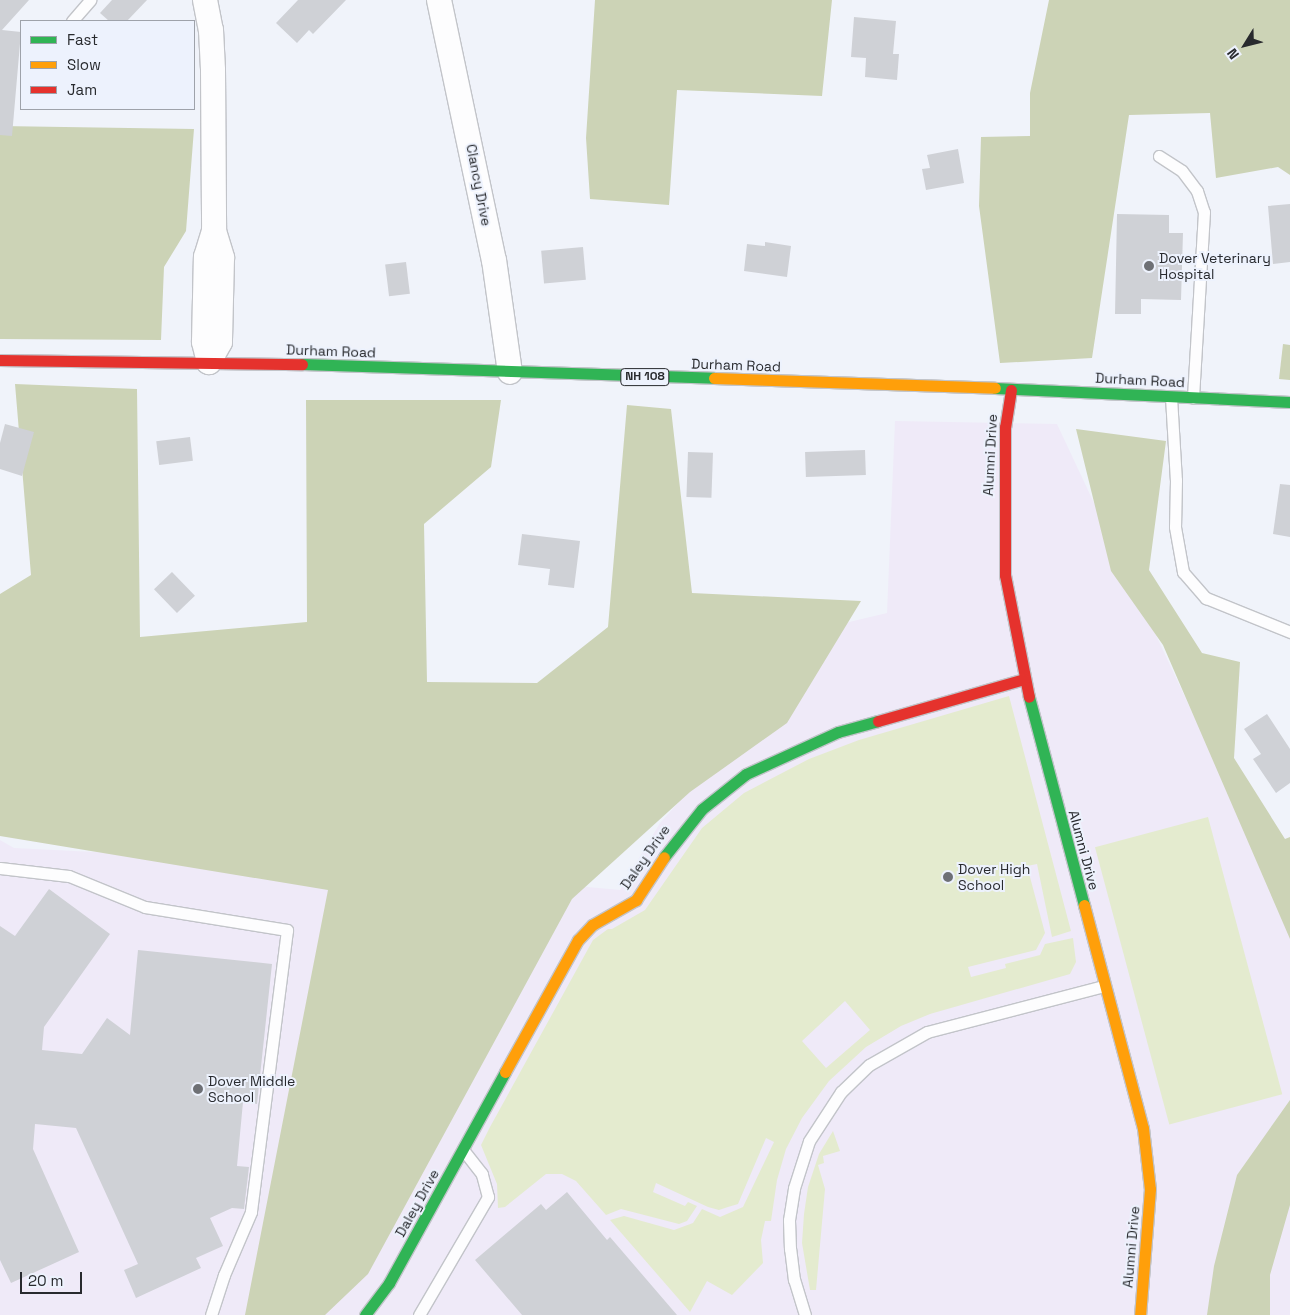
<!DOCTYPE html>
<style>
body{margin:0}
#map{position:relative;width:1290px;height:1315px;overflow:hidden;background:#f0f3fa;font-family:"Space Grotesk",sans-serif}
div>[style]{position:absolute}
.education>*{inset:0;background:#efeaf8}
.green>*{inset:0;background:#e4ebcf;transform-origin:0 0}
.forest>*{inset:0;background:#ccd3b6}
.building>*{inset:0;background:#cfd1d6;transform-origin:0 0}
.roads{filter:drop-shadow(1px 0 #c2c4c9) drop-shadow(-1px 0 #c2c4c9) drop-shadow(0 1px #c2c4c9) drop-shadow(0 -1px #c2c4c9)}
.lane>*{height:11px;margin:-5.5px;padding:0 5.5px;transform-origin:5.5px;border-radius:5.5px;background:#fdfdfe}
.street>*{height:24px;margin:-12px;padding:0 12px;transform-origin:12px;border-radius:12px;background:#fdfdfe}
.fast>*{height:11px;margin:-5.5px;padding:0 5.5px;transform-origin:5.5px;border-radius:5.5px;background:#30b455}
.slow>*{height:11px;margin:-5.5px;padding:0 5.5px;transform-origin:5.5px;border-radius:5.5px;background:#ff9f0a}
.jam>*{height:11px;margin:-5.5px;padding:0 5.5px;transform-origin:5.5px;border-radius:5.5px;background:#e5322d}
.dots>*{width:14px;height:14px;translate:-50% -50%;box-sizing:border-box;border:2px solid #edf2fd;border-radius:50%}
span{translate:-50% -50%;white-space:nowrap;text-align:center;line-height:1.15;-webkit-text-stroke:4px #edf2fd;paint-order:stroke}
.shield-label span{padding:1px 4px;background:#edf2fd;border:1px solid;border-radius:4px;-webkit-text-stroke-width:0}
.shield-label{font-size:12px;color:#282a2e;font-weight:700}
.street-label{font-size:14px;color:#282a2e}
.poi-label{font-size:14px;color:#282a2e}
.left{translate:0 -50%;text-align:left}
.legend{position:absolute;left:20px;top:20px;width:175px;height:90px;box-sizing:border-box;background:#edf2fd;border:1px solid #9ea2aa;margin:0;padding:6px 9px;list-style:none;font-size:15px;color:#282a2e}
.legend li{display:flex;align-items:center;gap:10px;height:25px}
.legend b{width:25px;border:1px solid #9ea2aa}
.north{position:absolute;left:1220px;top:20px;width:50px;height:50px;-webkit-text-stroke:4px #edf2fd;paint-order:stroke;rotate:234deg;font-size:14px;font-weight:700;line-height:20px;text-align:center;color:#282a2e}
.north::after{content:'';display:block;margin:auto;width:18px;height:22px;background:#282a2e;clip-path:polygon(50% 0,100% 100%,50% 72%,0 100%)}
.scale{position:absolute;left:20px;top:1272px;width:62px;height:22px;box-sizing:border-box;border:2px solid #282a2e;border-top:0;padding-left:6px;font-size:15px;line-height:18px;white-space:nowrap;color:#282a2e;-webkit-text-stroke:4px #edf2fd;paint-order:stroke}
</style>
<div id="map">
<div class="education">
<div style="clip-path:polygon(895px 421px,1057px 424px,1290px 921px,1290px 1315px,0 1315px,0 840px,14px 848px,334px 864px,620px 890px,660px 823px,688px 792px,630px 674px,887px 613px)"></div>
</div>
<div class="green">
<div style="clip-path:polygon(evenodd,1009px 696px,1071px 931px,1052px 937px,1037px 864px,1027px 866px,1045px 933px,1036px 950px,968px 967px,971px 977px,1006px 968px,1005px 964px,1040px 955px,1045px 944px,1073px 938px,1076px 962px,1070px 974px,930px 1014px,901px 1026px,866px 1047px,829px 1081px,802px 1118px,786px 1149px,777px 1180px,771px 1221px,765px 1221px,761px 1240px,763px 1263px,732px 1295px,707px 1281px,690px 1312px,610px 1220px,624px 1216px,674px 1230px,693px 1223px,702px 1209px,720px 1217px,743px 1207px,774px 1142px,766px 1138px,738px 1204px,728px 1207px,719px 1210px,708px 1207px,656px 1183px,653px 1192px,685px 1206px,688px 1202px,697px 1206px,687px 1221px,679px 1224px,621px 1209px,606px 1215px,576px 1181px,562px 1174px,546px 1174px,505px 1207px,498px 1208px,497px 1184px,481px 1145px,490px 1127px,593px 940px,608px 929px,612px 929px,645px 910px,702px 828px,744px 793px,809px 759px,859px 740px,1009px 696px,845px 1001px,870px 1030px,826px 1068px,802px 1041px,845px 1001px)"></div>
<div style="left:1208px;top:817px;width:287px;height:117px;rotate:75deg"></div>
<div style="clip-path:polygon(833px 1131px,840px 1151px,823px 1156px,824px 1163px,818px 1165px,825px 1189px,816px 1290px,810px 1290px,802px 1243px,804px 1214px,808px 1187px,819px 1154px)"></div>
</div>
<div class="forest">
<div style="clip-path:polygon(595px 0,832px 0,822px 96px,677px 90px,669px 205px,590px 199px,586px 138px)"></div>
<div style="clip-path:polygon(1049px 0,1290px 0,1290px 175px,1278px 167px,1216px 178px,1210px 113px,1129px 115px,1092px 358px,1000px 363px,979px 206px,981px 137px,1030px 136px,1030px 93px)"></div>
<div style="clip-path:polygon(0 126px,194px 129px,186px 231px,164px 267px,161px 340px,0 339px)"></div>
<div style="clip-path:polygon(1283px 344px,1290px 345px,1290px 380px,1279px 379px)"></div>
<div style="clip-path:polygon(15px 384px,137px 389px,140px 637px,307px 622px,306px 400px,501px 400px,491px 467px,424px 524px,427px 682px,537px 683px,608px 627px,627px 405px,671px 409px,692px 593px,861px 601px,787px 723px,690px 792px,572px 899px,368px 1274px,325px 1315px,245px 1315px,328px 890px,0 836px,0 594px,31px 575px)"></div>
<div style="clip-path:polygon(1076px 429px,1166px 441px,1149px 570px,1202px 653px,1240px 662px,1234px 758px,1285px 839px,1290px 837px,1290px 939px,1163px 645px,1111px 571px)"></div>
<div style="clip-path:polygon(1290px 1100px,1290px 1205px,1270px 1275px,1270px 1315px,1207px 1315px,1214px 1266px,1237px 1175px)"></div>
</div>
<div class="building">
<div style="clip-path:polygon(0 0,29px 0,2px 30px,21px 32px,12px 136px,0 135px)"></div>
<div style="clip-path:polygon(112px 0,147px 0,127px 21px,109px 21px,100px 13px)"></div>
<div style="clip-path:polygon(298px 0,346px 0,313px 34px,309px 30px,297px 43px,276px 23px)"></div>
<div style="clip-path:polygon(854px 17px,896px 21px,893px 54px,899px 54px,897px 80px,865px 77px,866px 58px,851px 57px)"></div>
<div style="clip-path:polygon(958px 149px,964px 183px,926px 190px,922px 169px,930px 168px,927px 155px)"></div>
<div style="clip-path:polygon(1290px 204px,1290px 262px,1273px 264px,1268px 206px)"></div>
<div style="clip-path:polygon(1117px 214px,1169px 215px,1169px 233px,1183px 233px,1181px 300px,1141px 299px,1141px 314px,1115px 314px)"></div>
<div style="clip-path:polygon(765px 242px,791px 246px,787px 277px,744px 271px,747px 244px,765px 246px)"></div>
<div style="left:583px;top:247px;width:33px;height:42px;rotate:85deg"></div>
<div style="left:406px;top:262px;width:32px;height:21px;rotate:83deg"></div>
<div style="clip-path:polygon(5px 424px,34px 432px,22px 476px,0 469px,0 443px)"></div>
<div style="left:190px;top:437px;width:24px;height:34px;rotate:83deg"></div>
<div style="left:865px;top:450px;width:25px;height:60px;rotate:88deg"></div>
<div style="left:688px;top:452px;width:25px;height:45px;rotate:2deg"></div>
<div style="clip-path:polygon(1280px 484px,1290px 485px,1290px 537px,1273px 534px)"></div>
<div style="clip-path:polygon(522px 534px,580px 541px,574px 588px,548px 585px,550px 569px,518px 565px)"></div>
<div style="left:172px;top:572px;width:33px;height:25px;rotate:46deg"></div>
<div style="clip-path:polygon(1267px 714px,1290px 749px,1290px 783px,1276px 793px,1253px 759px,1261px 754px,1244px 729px)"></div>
<div style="clip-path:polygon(49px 889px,110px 934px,44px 1027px,42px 1050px,82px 1054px,107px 1018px,130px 1035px,138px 950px,272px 964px,257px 1104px,243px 1102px,237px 1166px,249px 1167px,244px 1209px,232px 1208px,210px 1218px,223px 1246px,196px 1258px,201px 1268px,136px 1298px,124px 1270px,138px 1264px,76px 1128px,35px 1124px,33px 1149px,79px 1252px,11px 1283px,0 1260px,0 926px,15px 936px)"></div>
<div style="clip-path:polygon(567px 1192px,607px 1240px,610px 1237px,677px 1315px,522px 1315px,475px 1260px,541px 1204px,546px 1210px)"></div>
</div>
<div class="roads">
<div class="lane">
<div style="left:72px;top:21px;width:28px;rotate:-49deg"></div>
<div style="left:1159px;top:156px;width:27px;rotate:33deg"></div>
<div style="left:1182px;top:171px;width:25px;rotate:53deg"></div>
<div style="left:1197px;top:191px;width:22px;rotate:72deg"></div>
<div style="left:1204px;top:212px;width:186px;rotate:93.4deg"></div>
<div style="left:1171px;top:397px;width:83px;rotate:86.6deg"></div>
<div style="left:1176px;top:480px;width:47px;rotate:91.2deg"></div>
<div style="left:1175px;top:527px;width:46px;rotate:79.9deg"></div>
<div style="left:1183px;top:572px;width:35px;rotate:49deg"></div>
<div style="left:1206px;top:598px;width:91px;rotate:22deg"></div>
<div style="left:0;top:868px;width:69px;rotate:6.6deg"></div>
<div style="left:69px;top:876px;width:82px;rotate:22.2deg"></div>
<div style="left:145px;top:907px;width:144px;rotate:9.2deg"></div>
<div style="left:287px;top:930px;width:284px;rotate:97.3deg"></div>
<div style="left:251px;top:1212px;width:69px;rotate:113.2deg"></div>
<div style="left:224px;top:1275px;width:42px;rotate:108deg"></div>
<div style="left:419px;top:1315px;width:137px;rotate:-59.7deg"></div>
<div style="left:488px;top:1197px;width:24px;rotate:-105deg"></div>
<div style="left:482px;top:1174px;width:31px;rotate:-128deg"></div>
<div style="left:805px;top:1315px;width:37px;rotate:-107deg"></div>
<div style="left:794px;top:1280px;width:31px;rotate:-97deg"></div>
<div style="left:790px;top:1249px;width:29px;rotate:-92deg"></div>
<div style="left:789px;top:1220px;width:32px;rotate:-81deg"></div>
<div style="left:794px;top:1188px;width:49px;rotate:-72.3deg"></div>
<div style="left:809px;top:1141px;width:59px;rotate:-56.9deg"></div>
<div style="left:841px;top:1092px;width:39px;rotate:-44deg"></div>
<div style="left:869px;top:1065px;width:67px;rotate:-29.6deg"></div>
<div style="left:927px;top:1032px;width:183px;rotate:-14.6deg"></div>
</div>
<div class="street">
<div style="left:205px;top:0;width:31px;rotate:79deg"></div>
<div style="left:211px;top:30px;width:40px;rotate:87.1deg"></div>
<div style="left:213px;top:70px;width:161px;rotate:89.6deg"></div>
<div style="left:439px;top:0;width:266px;rotate:78.1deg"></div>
<div style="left:494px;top:260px;width:113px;rotate:81.9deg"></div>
<div style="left:214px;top:231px;width:28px;rotate:73deg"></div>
<div style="left:222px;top:258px;width:84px;rotate:91.4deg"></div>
<div style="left:220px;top:342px;width:23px;rotate:119deg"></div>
<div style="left:209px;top:362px;width:21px;rotate:-104deg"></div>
<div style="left:204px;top:342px;width:85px;rotate:-88.7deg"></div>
<div style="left:206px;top:257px;width:27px;rotate:-73deg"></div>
</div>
<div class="fast">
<div style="left:302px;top:364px;width:412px;rotate:1.9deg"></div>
<div style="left:995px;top:388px;width:295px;rotate:2.7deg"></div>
<div style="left:1029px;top:697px;width:215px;rotate:75.2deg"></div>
<div style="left:664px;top:857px;width:61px;rotate:-51.6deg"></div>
<div style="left:702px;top:809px;width:56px;rotate:-38.5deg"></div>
<div style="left:746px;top:774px;width:101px;rotate:-24.5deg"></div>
<div style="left:838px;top:732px;width:41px;rotate:-15.4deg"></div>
<div style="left:365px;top:1315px;width:40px;rotate:-53deg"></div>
<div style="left:389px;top:1283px;width:241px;rotate:-61.2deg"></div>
</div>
<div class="slow">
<div style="left:714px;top:378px;width:281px;rotate:2deg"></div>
<div style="left:1084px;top:905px;width:231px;rotate:75.2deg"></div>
<div style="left:1143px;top:1128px;width:61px;rotate:83.5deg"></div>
<div style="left:1150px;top:1189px;width:126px;rotate:94.5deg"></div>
<div style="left:505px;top:1072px;width:151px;rotate:-61.1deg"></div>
<div style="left:578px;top:940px;width:21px;rotate:-47deg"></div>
<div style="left:592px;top:925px;width:51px;rotate:-29.6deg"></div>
<div style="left:636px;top:900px;width:51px;rotate:-56.9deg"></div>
</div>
<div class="jam">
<div style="left:0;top:360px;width:302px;rotate:0.8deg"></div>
<div style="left:1011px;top:390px;width:37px;rotate:99deg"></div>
<div style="left:1005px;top:427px;width:148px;rotate:90deg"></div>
<div style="left:1005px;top:575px;width:124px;rotate:78.9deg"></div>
<div style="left:878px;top:721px;width:152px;rotate:-16deg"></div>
</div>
</div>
<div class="dots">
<div style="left:1149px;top:266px;background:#6e7075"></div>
<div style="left:948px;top:877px;background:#6e7075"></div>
<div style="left:198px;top:1089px;background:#6e7075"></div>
</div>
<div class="shield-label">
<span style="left:645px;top:377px">NH 108</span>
</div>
<div class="street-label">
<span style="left:479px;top:185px;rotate:79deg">Clancy Drive</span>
<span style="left:331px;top:351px;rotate:2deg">Durham Road</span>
<span style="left:736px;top:365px;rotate:2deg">Durham Road</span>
<span style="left:1140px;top:380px;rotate:3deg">Durham Road</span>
<span style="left:990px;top:455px;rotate:-87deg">Alumni Drive</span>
<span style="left:1084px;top:850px;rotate:75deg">Alumni Drive</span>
<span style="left:645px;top:857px;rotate:-55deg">Daley Drive</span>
<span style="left:417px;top:1203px;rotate:-61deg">Daley Drive</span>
<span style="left:1131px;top:1247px;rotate:-85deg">Alumni Drive</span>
</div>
<div class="poi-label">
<span class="left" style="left:1159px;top:266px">Dover Veterinary<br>Hospital</span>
<span class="left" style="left:958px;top:877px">Dover High<br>School</span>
<span class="left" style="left:208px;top:1089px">Dover Middle<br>School</span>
</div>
<ul class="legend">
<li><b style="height:6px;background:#30b455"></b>Fast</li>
<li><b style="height:6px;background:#ff9f0a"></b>Slow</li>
<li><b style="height:6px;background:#e5322d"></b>Jam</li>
</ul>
<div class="north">N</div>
<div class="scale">20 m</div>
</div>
